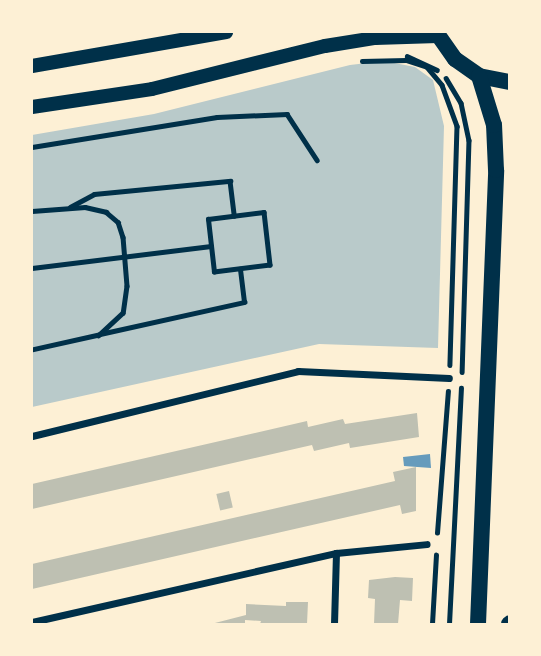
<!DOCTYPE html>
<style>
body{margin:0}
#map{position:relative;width:541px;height:656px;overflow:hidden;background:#fdf0d5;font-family:"Roboto Condensed",sans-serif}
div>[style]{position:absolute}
.green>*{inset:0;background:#b9caca}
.water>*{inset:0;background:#669bbc}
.building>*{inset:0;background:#bec0b2;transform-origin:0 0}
.path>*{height:4.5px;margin:-2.25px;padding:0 2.25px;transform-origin:2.25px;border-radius:2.25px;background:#003049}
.minor>*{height:7px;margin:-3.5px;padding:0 3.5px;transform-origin:3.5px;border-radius:3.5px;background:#003049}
.secondary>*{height:14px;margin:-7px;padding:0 7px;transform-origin:7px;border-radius:7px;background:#003049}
.primary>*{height:16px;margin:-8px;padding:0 8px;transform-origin:8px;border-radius:8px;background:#003049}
span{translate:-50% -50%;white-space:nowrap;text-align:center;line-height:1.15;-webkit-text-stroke:7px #fdf0d5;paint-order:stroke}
.frame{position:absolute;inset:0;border:33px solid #fdf0d5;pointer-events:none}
</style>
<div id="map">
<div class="green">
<div style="clip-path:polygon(384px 61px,415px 67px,433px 80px,444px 126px,438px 348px,319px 344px,32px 407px,32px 135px,154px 114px,350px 65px)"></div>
</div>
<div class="water">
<div style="clip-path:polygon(430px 454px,431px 468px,404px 466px,403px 457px)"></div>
</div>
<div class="building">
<div style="clip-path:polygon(417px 413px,419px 437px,350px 448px,349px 443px,314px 451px,312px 445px,32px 509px,32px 484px,307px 421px,308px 427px,343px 419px,345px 424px)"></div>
<div style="clip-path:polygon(416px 467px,416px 511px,402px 514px,400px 505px,32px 589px,32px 564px,395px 481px,393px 472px)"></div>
<div style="left:229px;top:491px;width:17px;height:13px;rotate:77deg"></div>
<div style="clip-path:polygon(395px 577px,413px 578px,412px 601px,400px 600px,398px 624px,374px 624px,375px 599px,368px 598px,369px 580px)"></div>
<div style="clip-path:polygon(286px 602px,308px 602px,307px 624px,260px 624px,261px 621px,245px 620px,245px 624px,211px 624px,246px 615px,246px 604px,286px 606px)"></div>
</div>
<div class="path">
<div style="left:407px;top:56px;width:33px;rotate:25deg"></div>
<div style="left:362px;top:61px;width:44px;rotate:-1.3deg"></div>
<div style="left:406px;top:60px;width:22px;rotate:18deg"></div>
<div style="left:427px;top:67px;width:23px;rotate:50deg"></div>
<div style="left:442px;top:85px;width:44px;rotate:69.9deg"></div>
<div style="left:457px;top:126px;width:239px;rotate:91.7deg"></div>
<div style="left:446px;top:78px;width:29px;rotate:59deg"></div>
<div style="left:461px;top:103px;width:38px;rotate:78deg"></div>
<div style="left:469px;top:140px;width:232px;rotate:91.7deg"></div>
<div style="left:32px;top:147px;width:187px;rotate:-9.2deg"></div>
<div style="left:217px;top:117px;width:70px;rotate:-2.5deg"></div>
<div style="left:287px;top:114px;width:55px;rotate:56.9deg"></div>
<div style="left:70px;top:207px;width:27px;rotate:-28deg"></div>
<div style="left:94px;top:194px;width:137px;rotate:-5.5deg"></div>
<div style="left:230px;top:181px;width:35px;rotate:83deg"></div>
<div style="left:32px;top:211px;width:53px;rotate:-4.3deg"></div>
<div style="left:85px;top:207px;width:22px;rotate:13deg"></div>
<div style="left:106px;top:212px;width:16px;rotate:40deg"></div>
<div style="left:118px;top:222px;width:16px;rotate:72deg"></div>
<div style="left:123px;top:237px;width:49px;rotate:85.3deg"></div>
<div style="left:127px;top:286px;width:27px;rotate:98deg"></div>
<div style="left:123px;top:313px;width:33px;rotate:137deg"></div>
<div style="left:99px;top:335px;width:69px;rotate:167.4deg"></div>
<div style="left:264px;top:212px;width:53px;rotate:83.5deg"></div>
<div style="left:270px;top:265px;width:56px;rotate:172.9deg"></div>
<div style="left:214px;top:272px;width:53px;rotate:-96.5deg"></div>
<div style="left:208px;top:219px;width:56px;rotate:-7.1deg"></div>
<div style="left:32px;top:268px;width:180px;rotate:-7deg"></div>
<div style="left:100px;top:334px;width:148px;rotate:-12.5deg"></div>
<div style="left:244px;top:302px;width:33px;rotate:-97deg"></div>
<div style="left:437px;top:533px;width:142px;rotate:-85.6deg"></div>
<div style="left:432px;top:624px;width:69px;rotate:-86.7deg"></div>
<div style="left:449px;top:624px;width:236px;rotate:-87.1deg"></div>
</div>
<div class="minor">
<div style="left:32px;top:436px;width:274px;rotate:-13.7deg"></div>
<div style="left:298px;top:371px;width:151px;rotate:2.7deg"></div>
<div style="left:32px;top:622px;width:312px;rotate:-12.8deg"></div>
<div style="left:336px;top:553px;width:91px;rotate:-5.6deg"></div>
<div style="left:334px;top:624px;width:71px;rotate:-88.4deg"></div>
</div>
<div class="secondary">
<div style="left:32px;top:66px;width:197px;rotate:-9.9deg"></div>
<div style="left:32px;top:107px;width:121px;rotate:-8.5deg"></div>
<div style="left:152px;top:89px;width:178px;rotate:-14deg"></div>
<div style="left:325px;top:46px;width:51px;rotate:-9.1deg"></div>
<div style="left:375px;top:38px;width:63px;rotate:-1.8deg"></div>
</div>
<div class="primary">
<div style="left:436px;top:32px;width:33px;rotate:55deg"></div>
<div style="left:455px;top:59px;width:29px;rotate:35deg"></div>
<div style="left:479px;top:76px;width:32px;rotate:11deg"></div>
<div style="left:478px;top:624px;width:454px;rotate:-87.7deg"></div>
<div style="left:496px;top:170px;width:45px;rotate:-92.5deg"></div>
<div style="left:494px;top:125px;width:51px;rotate:-107deg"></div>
<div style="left:509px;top:624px;width:1px;rotate:-45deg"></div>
</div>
<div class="frame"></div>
</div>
